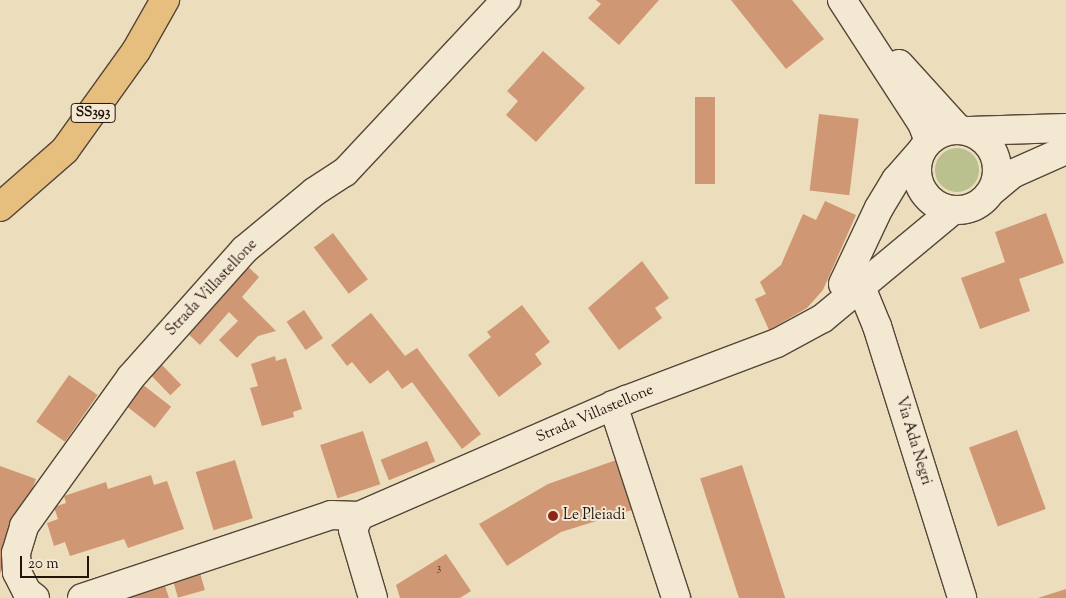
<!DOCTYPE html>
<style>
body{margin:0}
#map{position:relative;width:1066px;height:598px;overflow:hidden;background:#ecddbc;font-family:"Sorts Mill Goudy",serif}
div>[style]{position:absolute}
.green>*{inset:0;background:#bac08e}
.round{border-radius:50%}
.building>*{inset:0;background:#d09774;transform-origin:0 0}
.roads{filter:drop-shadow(1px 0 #554639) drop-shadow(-1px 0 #554639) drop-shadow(0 1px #554639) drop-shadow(0 -1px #554639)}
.street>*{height:28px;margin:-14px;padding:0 14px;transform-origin:14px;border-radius:14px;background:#f3e9d3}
.street>.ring{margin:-14px;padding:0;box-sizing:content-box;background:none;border:28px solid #f3e9d3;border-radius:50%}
.primary>*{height:28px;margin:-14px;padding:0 14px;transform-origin:14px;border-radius:14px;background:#e6be7e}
.dots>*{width:14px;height:14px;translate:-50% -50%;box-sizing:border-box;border:2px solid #f3e9d3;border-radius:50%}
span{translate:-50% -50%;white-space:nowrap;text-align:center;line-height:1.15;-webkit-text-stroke:4px #f3e9d3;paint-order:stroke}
.number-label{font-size:12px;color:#4e3427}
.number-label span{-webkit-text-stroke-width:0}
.shield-label span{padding:1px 4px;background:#f3e9d3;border:1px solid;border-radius:4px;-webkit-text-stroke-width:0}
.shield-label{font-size:14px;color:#23130d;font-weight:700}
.street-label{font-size:15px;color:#23130d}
.poi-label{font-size:15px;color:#23130d}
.left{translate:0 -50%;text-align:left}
.scale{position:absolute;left:20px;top:556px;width:69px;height:22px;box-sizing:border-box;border:2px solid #23130d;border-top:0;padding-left:6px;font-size:15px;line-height:18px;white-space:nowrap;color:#23130d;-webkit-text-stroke:4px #f3e9d3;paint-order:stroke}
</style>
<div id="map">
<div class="green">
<div class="round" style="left:935px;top:148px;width:44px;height:44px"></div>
</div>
<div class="building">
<div style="clip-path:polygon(596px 0,659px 0,619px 45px,588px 18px,601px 4px)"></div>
<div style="clip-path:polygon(731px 0,792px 0,824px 39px,786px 69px)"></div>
<div style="clip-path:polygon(543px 51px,585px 88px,536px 142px,506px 115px,518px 101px,507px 91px)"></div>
<div style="left:695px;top:97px;width:20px;height:87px"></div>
<div style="left:819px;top:114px;width:40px;height:77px;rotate:7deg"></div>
<div style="clip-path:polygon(825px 201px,856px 215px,823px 290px,807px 308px,769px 330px,755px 299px,766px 294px,760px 282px,781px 265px,803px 214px,816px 220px)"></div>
<div style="clip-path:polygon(1046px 213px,1064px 263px,1019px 279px,1030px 311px,980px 329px,961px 278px,1005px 262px,995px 232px)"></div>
<div style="left:333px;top:233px;width:58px;height:24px;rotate:53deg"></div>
<div style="clip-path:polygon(642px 261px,669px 298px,655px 308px,662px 318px,619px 350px,588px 308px)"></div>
<div style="clip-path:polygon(243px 262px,259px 277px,242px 297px,276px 331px,258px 336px,237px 358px,219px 340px,238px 321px,229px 312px,200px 345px,184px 330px)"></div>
<div style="clip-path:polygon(522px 305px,550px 342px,535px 354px,542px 364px,499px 397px,468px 355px,491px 337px,487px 332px)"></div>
<div style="left:304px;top:310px;width:34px;height:21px;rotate:56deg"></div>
<div style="clip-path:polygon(371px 313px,405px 356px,417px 348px,481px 434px,462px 449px,412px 382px,402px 389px,388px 370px,370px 384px,352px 362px,347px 366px,331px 345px)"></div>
<div style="clip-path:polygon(275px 356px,276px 361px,286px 358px,302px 409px,293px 412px,294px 417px,262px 426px,250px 388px,258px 386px,251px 364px)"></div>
<div style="left:161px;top:364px;width:29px;height:15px;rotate:46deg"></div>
<div style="left:69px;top:375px;width:35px;height:57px;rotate:35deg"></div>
<div style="left:142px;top:384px;width:37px;height:27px;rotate:38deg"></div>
<div style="left:1017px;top:430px;width:84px;height:51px;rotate:70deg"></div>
<div style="left:363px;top:431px;width:56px;height:45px;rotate:72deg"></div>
<div style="left:427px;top:441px;width:22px;height:50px;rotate:68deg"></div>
<div style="clip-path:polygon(622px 458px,638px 508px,561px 532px,507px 566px,479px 524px,548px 484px)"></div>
<div style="left:235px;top:460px;width:61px;height:41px;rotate:73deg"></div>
<div style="left:742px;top:465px;width:140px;height:44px;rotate:72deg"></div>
<div style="clip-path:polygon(0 466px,36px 479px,0 574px)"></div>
<div style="clip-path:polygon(151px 475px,154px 485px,167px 481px,184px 529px,128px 548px,124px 539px,70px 556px,65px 542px,54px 546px,47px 523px,58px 519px,54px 507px,66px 503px,64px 496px,106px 482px,108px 489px)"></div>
<div style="clip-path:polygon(446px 554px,471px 591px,460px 598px,400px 598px,396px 585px)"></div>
<div style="left:198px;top:566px;width:25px;height:28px;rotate:74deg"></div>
<div style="clip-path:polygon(162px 577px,169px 598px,119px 598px)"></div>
<div style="clip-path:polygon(1066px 589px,1066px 598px,1038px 598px)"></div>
</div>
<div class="roads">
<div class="street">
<div style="left:842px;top:0;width:147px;rotate:57deg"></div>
<div style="left:922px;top:123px;width:19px;rotate:69deg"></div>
<div style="left:899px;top:64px;width:89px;rotate:47.7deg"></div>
<div class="ring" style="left:917px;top:130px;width:52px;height:52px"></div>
<div style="left:969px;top:131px;width:97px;rotate:-1.8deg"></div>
<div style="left:993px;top:190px;width:25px;rotate:-40deg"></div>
<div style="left:1012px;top:174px;width:59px;rotate:-24deg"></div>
<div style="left:854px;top:270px;width:61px;rotate:67.7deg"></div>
<div style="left:877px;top:326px;width:285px;rotate:72.6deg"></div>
<div style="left:843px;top:284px;width:84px;rotate:-64.7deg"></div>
<div style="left:879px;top:208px;width:33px;rotate:-59deg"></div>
<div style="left:896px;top:180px;width:40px;rotate:-49deg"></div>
<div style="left:613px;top:405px;width:203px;rotate:71.9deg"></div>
<div style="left:359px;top:516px;width:15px;rotate:113deg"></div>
<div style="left:353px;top:530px;width:71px;rotate:73.6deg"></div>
<div style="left:35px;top:598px;width:10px;rotate:-143deg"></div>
<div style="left:27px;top:592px;width:22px;rotate:-117deg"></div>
<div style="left:17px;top:572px;width:19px;rotate:-93deg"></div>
<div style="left:16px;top:553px;width:28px;rotate:-73deg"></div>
<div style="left:24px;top:526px;width:183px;rotate:-54.3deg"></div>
<div style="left:131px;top:377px;width:170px;rotate:-48.3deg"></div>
<div style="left:244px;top:250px;width:91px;rotate:-39.6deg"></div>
<div style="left:314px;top:192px;width:37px;rotate:-33deg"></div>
<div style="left:345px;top:172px;width:236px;rotate:-46.9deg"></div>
<div style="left:82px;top:598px;width:262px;rotate:-18.4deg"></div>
<div style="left:331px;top:515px;width:28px;rotate:2deg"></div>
<div style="left:359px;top:516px;width:291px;rotate:-23.5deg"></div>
<div style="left:626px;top:400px;width:161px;rotate:-20.7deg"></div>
<div style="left:777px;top:343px;width:52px;rotate:-28.5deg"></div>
<div style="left:823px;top:318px;width:168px;rotate:-39.7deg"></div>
</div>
<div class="primary">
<div style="left:0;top:207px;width:86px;rotate:-41.2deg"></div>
<div style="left:65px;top:150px;width:122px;rotate:-54.4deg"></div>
<div style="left:136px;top:51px;width:59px;rotate:-60.4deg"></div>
</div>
</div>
<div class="dots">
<div style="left:553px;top:516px;background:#8f2418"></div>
</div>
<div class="number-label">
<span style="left:439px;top:569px">3</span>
</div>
<div class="shield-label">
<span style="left:93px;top:113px">SS393</span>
</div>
<div class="street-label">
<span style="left:212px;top:288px;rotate:-47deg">Strada Villastellone</span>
<span style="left:595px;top:414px;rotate:-23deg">Strada Villastellone</span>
<span style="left:913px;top:441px;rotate:73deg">Via Ada Negri</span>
</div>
<div class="poi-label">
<span class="left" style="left:563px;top:516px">Le Pleiadi</span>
</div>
<div class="scale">20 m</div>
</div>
